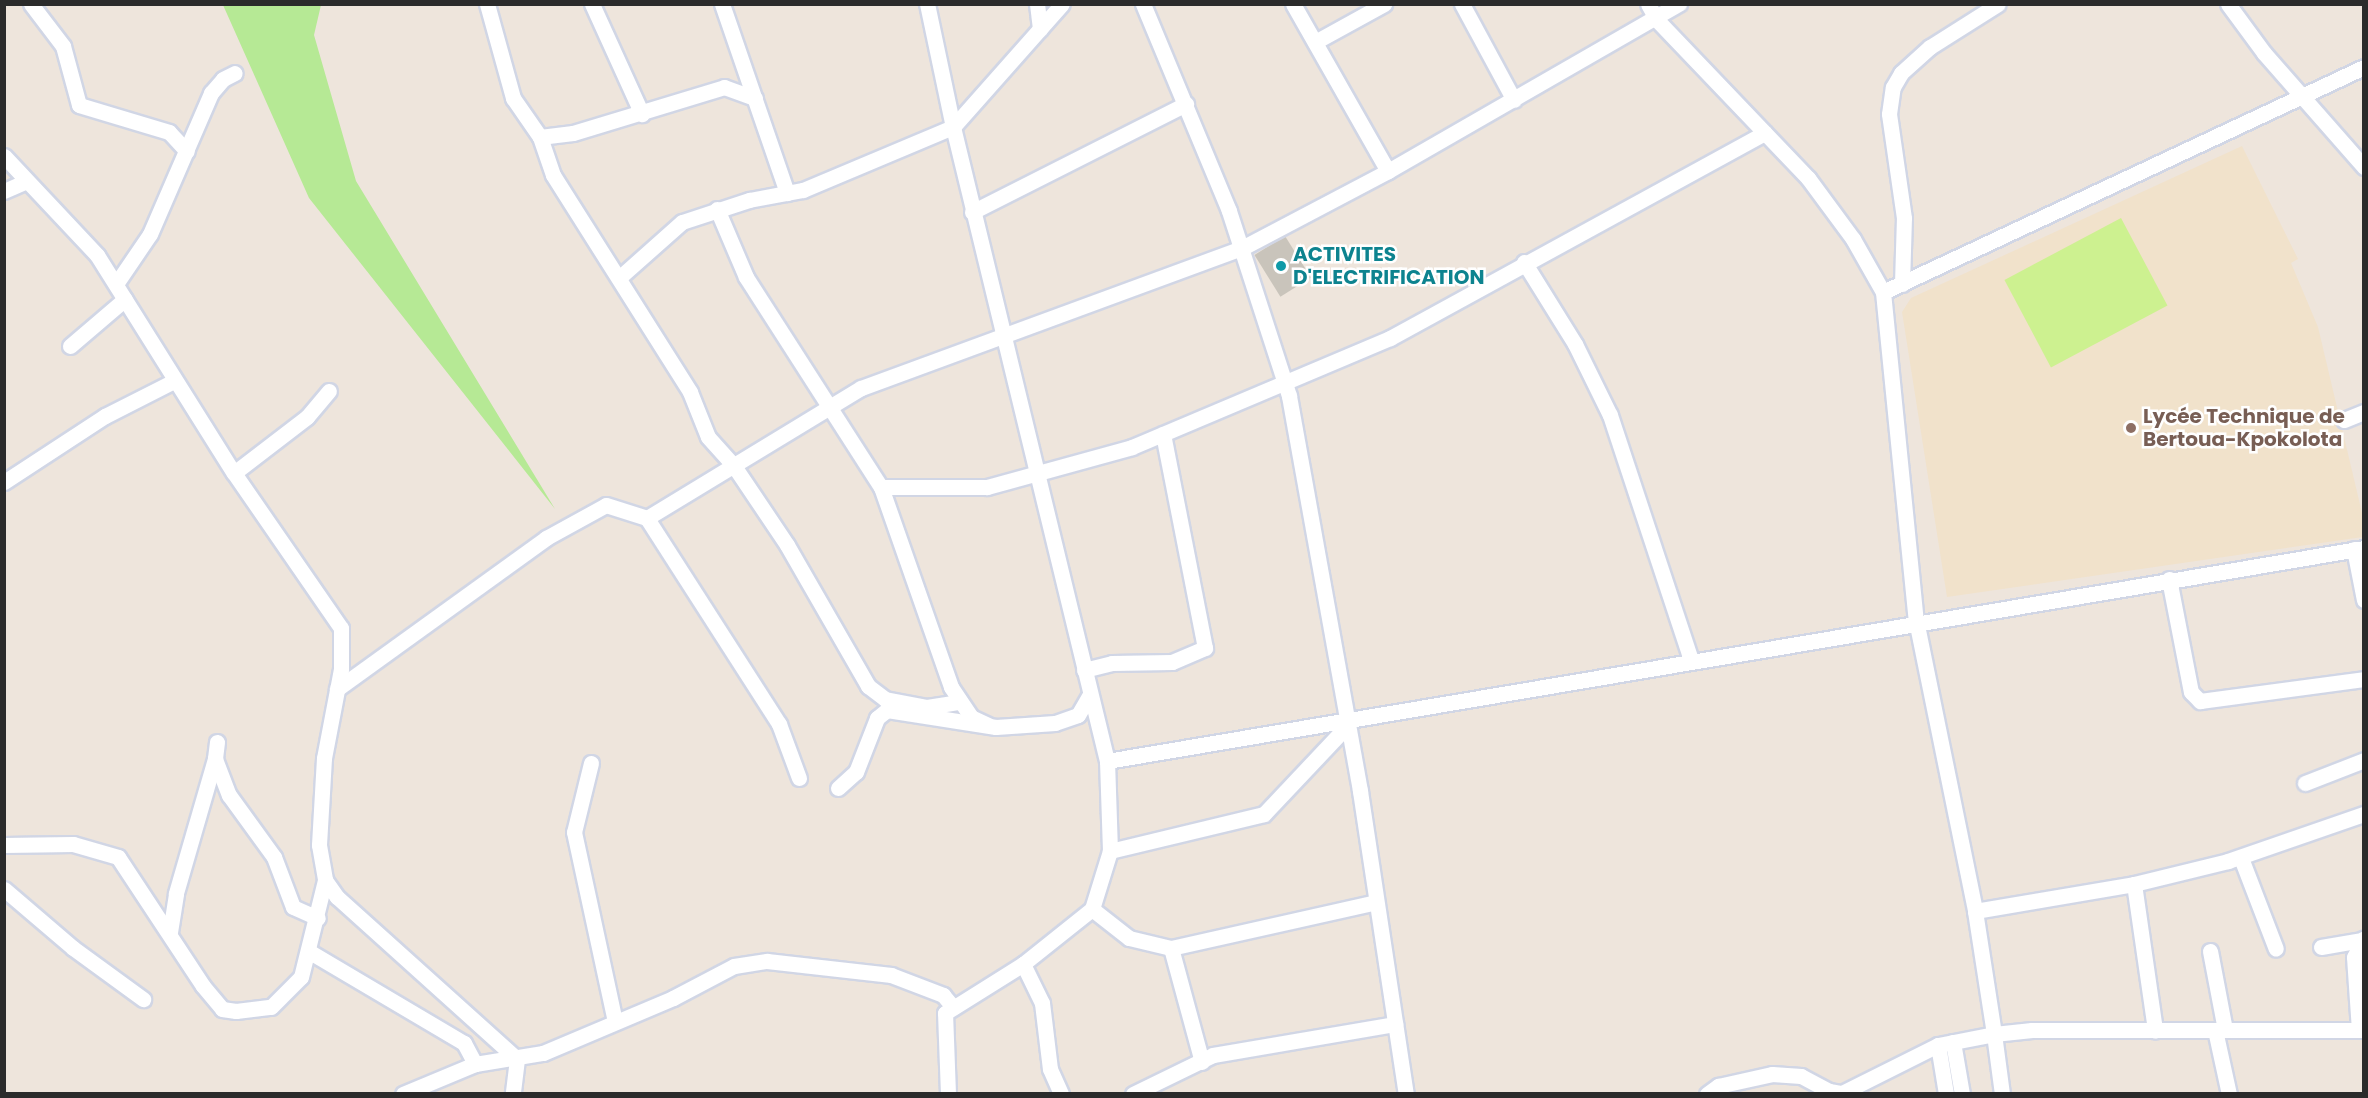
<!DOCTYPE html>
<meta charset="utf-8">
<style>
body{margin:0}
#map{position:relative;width:2368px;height:1098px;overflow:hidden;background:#eee5dc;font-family:Poppins,sans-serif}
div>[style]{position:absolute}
.education>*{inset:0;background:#f1e2cb}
.green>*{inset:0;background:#b6e995}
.pitch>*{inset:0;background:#cdf190;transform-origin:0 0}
.building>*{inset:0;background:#c9c4bb;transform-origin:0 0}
.roads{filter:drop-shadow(2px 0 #d1d6e5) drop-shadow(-2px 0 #d1d6e5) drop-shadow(0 2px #d1d6e5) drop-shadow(0 -2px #d1d6e5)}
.minor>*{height:15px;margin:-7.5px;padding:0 7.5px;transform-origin:7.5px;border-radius:7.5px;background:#fff}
.dots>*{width:16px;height:16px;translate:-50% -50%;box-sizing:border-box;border:3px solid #fff;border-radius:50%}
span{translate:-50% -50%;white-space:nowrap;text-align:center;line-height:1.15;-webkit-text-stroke:5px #fff;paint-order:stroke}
.culture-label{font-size:20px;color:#0d838f;font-weight:700}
.left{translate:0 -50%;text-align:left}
.education-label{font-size:20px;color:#785e54;font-weight:700}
.frame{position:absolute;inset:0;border:6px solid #2b2b2b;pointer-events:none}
</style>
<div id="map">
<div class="education">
<div style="clip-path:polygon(2242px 146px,2298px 259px,2291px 263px,2318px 327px,2363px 517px,2363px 537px,1947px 597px,1902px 312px,1911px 298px)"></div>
</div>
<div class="green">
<div style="clip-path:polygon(223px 5px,321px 5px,314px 35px,356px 181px,555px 509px,309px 198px)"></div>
</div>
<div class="pitch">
<div style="left:2121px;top:218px;width:99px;height:132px;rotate:62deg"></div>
</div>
<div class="building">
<div style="left:1285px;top:236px;width:49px;height:36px;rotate:58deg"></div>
</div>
<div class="roads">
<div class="minor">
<div style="left:31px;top:4px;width:53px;rotate:52.7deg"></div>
<div style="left:63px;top:46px;width:61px;rotate:74.8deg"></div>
<div style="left:79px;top:105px;width:94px;rotate:16.7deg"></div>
<div style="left:169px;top:132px;width:26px;rotate:47deg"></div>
<div style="left:487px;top:4px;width:98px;rotate:74.5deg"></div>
<div style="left:513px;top:98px;width:47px;rotate:55.3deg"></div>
<div style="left:540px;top:137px;width:40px;rotate:71.1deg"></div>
<div style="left:553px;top:175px;width:257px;rotate:57.7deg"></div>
<div style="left:690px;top:392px;width:48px;rotate:68.2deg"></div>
<div style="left:708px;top:437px;width:39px;rotate:48deg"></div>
<div style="left:734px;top:466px;width:95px;rotate:56.1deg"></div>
<div style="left:787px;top:545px;width:163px;rotate:60.1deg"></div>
<div style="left:868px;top:686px;width:21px;rotate:37deg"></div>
<div style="left:885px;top:699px;width:43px;rotate:10.8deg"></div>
<div style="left:927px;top:707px;width:31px;rotate:-9deg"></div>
<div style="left:592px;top:4px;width:121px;rotate:65.6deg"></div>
<div style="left:722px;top:4px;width:200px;rotate:71deg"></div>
<div style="left:1037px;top:4px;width:25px;rotate:83deg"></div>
<div style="left:1143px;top:4px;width:224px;rotate:67.4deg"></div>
<div style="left:1229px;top:211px;width:194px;rotate:72deg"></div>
<div style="left:1289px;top:396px;width:401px;rotate:79.8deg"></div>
<div style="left:1360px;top:791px;width:306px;rotate:81.4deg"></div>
<div style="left:1293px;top:4px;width:192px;rotate:60.4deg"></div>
<div style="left:1462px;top:4px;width:109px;rotate:61.6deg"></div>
<div style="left:1648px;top:4px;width:18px;rotate:61deg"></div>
<div style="left:1657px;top:20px;width:219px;rotate:46.3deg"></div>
<div style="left:1808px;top:178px;width:76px;rotate:53.6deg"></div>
<div style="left:1853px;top:239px;width:61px;rotate:60.5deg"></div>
<div style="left:1883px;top:292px;width:330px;rotate:84.3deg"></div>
<div style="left:1916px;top:620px;width:297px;rotate:78.5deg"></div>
<div style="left:1975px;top:911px;width:124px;rotate:81.2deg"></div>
<div style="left:1994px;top:1034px;width:38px;rotate:-6deg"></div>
<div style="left:2032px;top:1030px;width:332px"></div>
<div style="left:2228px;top:4px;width:61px;rotate:53.7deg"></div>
<div style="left:2264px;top:53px;width:152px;rotate:48.7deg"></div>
<div style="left:1315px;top:42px;width:79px;rotate:-28.8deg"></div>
<div style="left:540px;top:137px;width:33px;rotate:-7deg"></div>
<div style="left:573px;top:133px;width:158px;rotate:-16.9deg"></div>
<div style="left:724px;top:87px;width:33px;rotate:20deg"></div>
<div style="left:4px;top:156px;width:136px;rotate:46.8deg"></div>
<div style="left:97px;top:255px;width:257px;rotate:57.9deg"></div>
<div style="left:234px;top:473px;width:188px;rotate:55.4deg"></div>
<div style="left:341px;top:628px;width:41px;rotate:90deg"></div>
<div style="left:341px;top:669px;width:91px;rotate:100.8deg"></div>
<div style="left:324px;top:758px;width:87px;rotate:93.3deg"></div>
<div style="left:319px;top:845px;width:36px;rotate:80deg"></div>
<div style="left:325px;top:880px;width:21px;rotate:55deg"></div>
<div style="left:337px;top:897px;width:242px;rotate:42deg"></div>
<div style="left:517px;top:1059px;width:35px;rotate:97deg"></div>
<div style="left:4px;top:191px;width:22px;rotate:-24deg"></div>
<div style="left:717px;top:209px;width:74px;rotate:66.9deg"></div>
<div style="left:746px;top:277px;width:250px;rotate:57.3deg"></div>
<div style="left:881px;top:487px;width:212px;rotate:70.7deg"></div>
<div style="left:951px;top:687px;width:36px;rotate:56deg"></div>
<div style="left:971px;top:717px;width:19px;rotate:25deg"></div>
<div style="left:972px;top:212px;width:240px;rotate:-26.8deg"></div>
<div style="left:1524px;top:262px;width:97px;rotate:58.1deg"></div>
<div style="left:1575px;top:344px;width:79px;rotate:63.8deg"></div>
<div style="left:1610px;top:415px;width:258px;rotate:71.7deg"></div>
<div style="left:620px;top:277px;width:83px;rotate:-41.6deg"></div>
<div style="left:682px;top:222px;width:71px;rotate:-18.2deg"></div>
<div style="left:749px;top:200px;width:55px;rotate:-10.5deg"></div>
<div style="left:803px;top:190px;width:163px;rotate:-22.8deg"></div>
<div style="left:953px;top:127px;width:126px;rotate:-101.9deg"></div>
<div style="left:116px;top:284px;width:60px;rotate:-55.8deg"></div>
<div style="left:150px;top:234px;width:154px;rotate:-66.6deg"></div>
<div style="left:211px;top:93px;width:18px;rotate:-49deg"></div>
<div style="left:223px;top:79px;width:13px;rotate:-27deg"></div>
<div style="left:1902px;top:284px;width:66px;rotate:-88.3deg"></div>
<div style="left:1904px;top:218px;width:105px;rotate:-98.2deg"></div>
<div style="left:1889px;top:114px;width:27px;rotate:-82deg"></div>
<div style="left:1893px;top:87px;width:16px;rotate:-60deg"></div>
<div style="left:1901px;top:73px;width:39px;rotate:-42deg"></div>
<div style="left:1930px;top:47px;width:80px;rotate:-32.3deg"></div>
<div style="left:1883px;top:292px;width:531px;rotate:-25.07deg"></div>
<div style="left:70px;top:346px;width:72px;rotate:-40.5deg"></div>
<div style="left:2344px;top:420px;width:22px;rotate:-22deg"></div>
<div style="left:234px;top:473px;width:92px;rotate:-37.5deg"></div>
<div style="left:307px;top:417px;width:34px;rotate:-50deg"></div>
<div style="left:4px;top:482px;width:121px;rotate:-33.2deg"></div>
<div style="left:105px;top:416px;width:77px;rotate:-26.9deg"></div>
<div style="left:881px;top:487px;width:106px"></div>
<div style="left:987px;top:487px;width:150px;rotate:-15.4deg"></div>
<div style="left:1132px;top:447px;width:280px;rotate:-22.9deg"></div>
<div style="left:1390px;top:338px;width:427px;rotate:-28.7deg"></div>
<div style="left:2354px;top:549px;width:52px;rotate:78.9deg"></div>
<div style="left:2169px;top:579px;width:115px;rotate:79deg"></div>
<div style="left:2191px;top:692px;width:13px;rotate:45deg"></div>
<div style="left:2200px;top:701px;width:165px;rotate:-7.6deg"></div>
<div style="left:1084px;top:670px;width:29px;rotate:-14deg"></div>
<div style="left:1112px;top:663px;width:60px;rotate:-1deg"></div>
<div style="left:1172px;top:662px;width:36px;rotate:-23deg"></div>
<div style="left:1205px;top:648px;width:218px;rotate:-101.1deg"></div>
<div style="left:337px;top:689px;width:258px;rotate:-35.8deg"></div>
<div style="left:546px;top:538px;width:68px;rotate:-28.8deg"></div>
<div style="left:606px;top:505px;width:43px;rotate:17.6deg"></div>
<div style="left:217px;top:742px;width:17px;rotate:97deg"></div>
<div style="left:215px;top:759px;width:39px;rotate:69deg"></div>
<div style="left:229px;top:795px;width:77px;rotate:54deg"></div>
<div style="left:274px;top:857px;width:53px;rotate:69.2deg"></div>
<div style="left:293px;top:907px;width:27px;rotate:24deg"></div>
<div style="left:1107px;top:761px;width:1275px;rotate:-9.62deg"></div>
<div style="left:591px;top:763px;width:71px;rotate:103.8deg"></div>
<div style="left:574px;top:832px;width:193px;rotate:77.8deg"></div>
<div style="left:799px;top:778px;width:58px;rotate:-110.3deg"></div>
<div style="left:779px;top:724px;width:245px;rotate:-122.7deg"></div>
<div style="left:647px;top:518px;width:250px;rotate:-31.3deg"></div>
<div style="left:861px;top:388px;width:406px;rotate:-20.2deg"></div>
<div style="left:1242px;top:248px;width:165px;rotate:-27.8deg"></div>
<div style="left:1388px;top:171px;width:336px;rotate:-29.9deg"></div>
<div style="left:2305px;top:783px;width:63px;rotate:-21.3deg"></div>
<div style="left:838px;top:788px;width:24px;rotate:-42deg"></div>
<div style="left:856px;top:772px;width:58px;rotate:-68.7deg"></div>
<div style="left:877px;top:718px;width:13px;rotate:-39deg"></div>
<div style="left:887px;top:710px;width:110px;rotate:8.9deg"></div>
<div style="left:996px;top:727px;width:59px;rotate:-3.9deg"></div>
<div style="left:1055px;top:723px;width:24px;rotate:-19deg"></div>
<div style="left:1078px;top:715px;width:22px;rotate:-60deg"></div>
<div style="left:4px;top:845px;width:69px;rotate:-0.8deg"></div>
<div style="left:73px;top:844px;width:47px;rotate:16.1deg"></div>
<div style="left:118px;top:857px;width:154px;rotate:56.6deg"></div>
<div style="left:203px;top:986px;width:30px;rotate:50deg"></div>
<div style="left:222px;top:1009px;width:14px;rotate:8deg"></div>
<div style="left:236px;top:1011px;width:35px;rotate:-7deg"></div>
<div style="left:271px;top:1007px;width:42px;rotate:-45deg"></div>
<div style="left:301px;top:977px;width:100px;rotate:-76.1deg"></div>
<div style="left:1110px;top:851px;width:158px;rotate:-13.5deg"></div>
<div style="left:1264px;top:814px;width:122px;rotate:-46.7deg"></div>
<div style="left:2241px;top:858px;width:97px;rotate:69deg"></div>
<div style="left:2134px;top:884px;width:148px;rotate:81.8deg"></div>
<div style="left:4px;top:889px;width:91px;rotate:40.5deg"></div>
<div style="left:73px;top:948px;width:87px;rotate:36.1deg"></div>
<div style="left:1092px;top:909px;width:47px;rotate:38.1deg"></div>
<div style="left:1129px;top:938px;width:43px;rotate:13.4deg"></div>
<div style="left:1171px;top:948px;width:210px;rotate:-12.6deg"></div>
<div style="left:1975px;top:911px;width:161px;rotate:-9.6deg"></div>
<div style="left:2134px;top:884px;width:97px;rotate:-13.7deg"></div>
<div style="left:2228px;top:861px;width:144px;rotate:-19.1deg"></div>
<div style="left:170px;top:932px;width:39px;rotate:-81deg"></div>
<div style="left:176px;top:893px;width:140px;rotate:-73.8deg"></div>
<div style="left:2321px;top:947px;width:42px;rotate:-9.7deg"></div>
<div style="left:1171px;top:948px;width:118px;rotate:74.8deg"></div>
<div style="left:2210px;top:951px;width:80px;rotate:79.2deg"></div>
<div style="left:310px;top:952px;width:179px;rotate:30.6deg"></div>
<div style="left:464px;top:1043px;width:24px;rotate:62deg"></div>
<div style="left:1023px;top:964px;width:43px;rotate:64deg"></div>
<div style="left:1042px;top:1003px;width:66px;rotate:83.1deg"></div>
<div style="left:1050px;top:1069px;width:27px;rotate:66deg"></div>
<div style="left:2215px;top:1030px;width:66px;rotate:77.7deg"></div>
<div style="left:2359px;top:1030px;width:73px;rotate:-93.9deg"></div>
<div style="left:2354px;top:957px;width:21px;rotate:-62deg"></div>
<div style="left:1953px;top:1042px;width:53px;rotate:80.2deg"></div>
<div style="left:1938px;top:1045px;width:50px;rotate:80.7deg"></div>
<div style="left:403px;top:1094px;width:78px;rotate:-22.6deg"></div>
<div style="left:475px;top:1064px;width:69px;rotate:-9.2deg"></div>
<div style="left:543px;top:1053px;width:141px;rotate:-22.9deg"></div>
<div style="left:673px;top:998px;width:69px;rotate:-27.7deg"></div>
<div style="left:734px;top:966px;width:33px;rotate:-9deg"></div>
<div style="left:767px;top:961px;width:125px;rotate:6.4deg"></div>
<div style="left:891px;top:975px;width:56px;rotate:21deg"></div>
<div style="left:943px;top:995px;width:16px;rotate:50deg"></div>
<div style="left:948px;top:1094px;width:81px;rotate:-92.1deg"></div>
<div style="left:945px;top:1013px;width:92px;rotate:-32.1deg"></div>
<div style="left:1023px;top:964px;width:88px;rotate:-38.6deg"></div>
<div style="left:1092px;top:909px;width:61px;rotate:-72.8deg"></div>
<div style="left:1110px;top:851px;width:90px;rotate:-91.9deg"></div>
<div style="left:1107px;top:761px;width:652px;rotate:-103.65deg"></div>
<div style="left:953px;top:127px;width:164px;rotate:-48.5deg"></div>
<div style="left:1133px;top:1094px;width:89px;rotate:-26deg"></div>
<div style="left:1213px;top:1055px;width:185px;rotate:-9.7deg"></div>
<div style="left:1707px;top:1094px;width:14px;rotate:-36deg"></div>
<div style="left:1718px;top:1086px;width:55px;rotate:-12.5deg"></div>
<div style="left:1772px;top:1074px;width:29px;rotate:4deg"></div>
<div style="left:1801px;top:1076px;width:32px;rotate:28deg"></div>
<div style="left:1829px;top:1091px;width:13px;rotate:9deg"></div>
<div style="left:1842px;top:1093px;width:107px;rotate:-26.6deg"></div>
<div style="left:1938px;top:1045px;width:57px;rotate:-11.1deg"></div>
<div style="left:1994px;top:1034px;width:61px;rotate:82.4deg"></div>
</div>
</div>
<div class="dots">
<div style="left:1281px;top:266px;background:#0f9aa8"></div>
<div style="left:2131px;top:428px;background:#8d6e63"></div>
</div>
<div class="culture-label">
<span class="left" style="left:1293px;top:266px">ACTIVITES<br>D'ELECTRIFICATION</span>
</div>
<div class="education-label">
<span class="left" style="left:2143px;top:428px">Lycée Technique de<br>Bertoua-Kpokolota</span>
</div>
<div class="frame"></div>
</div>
